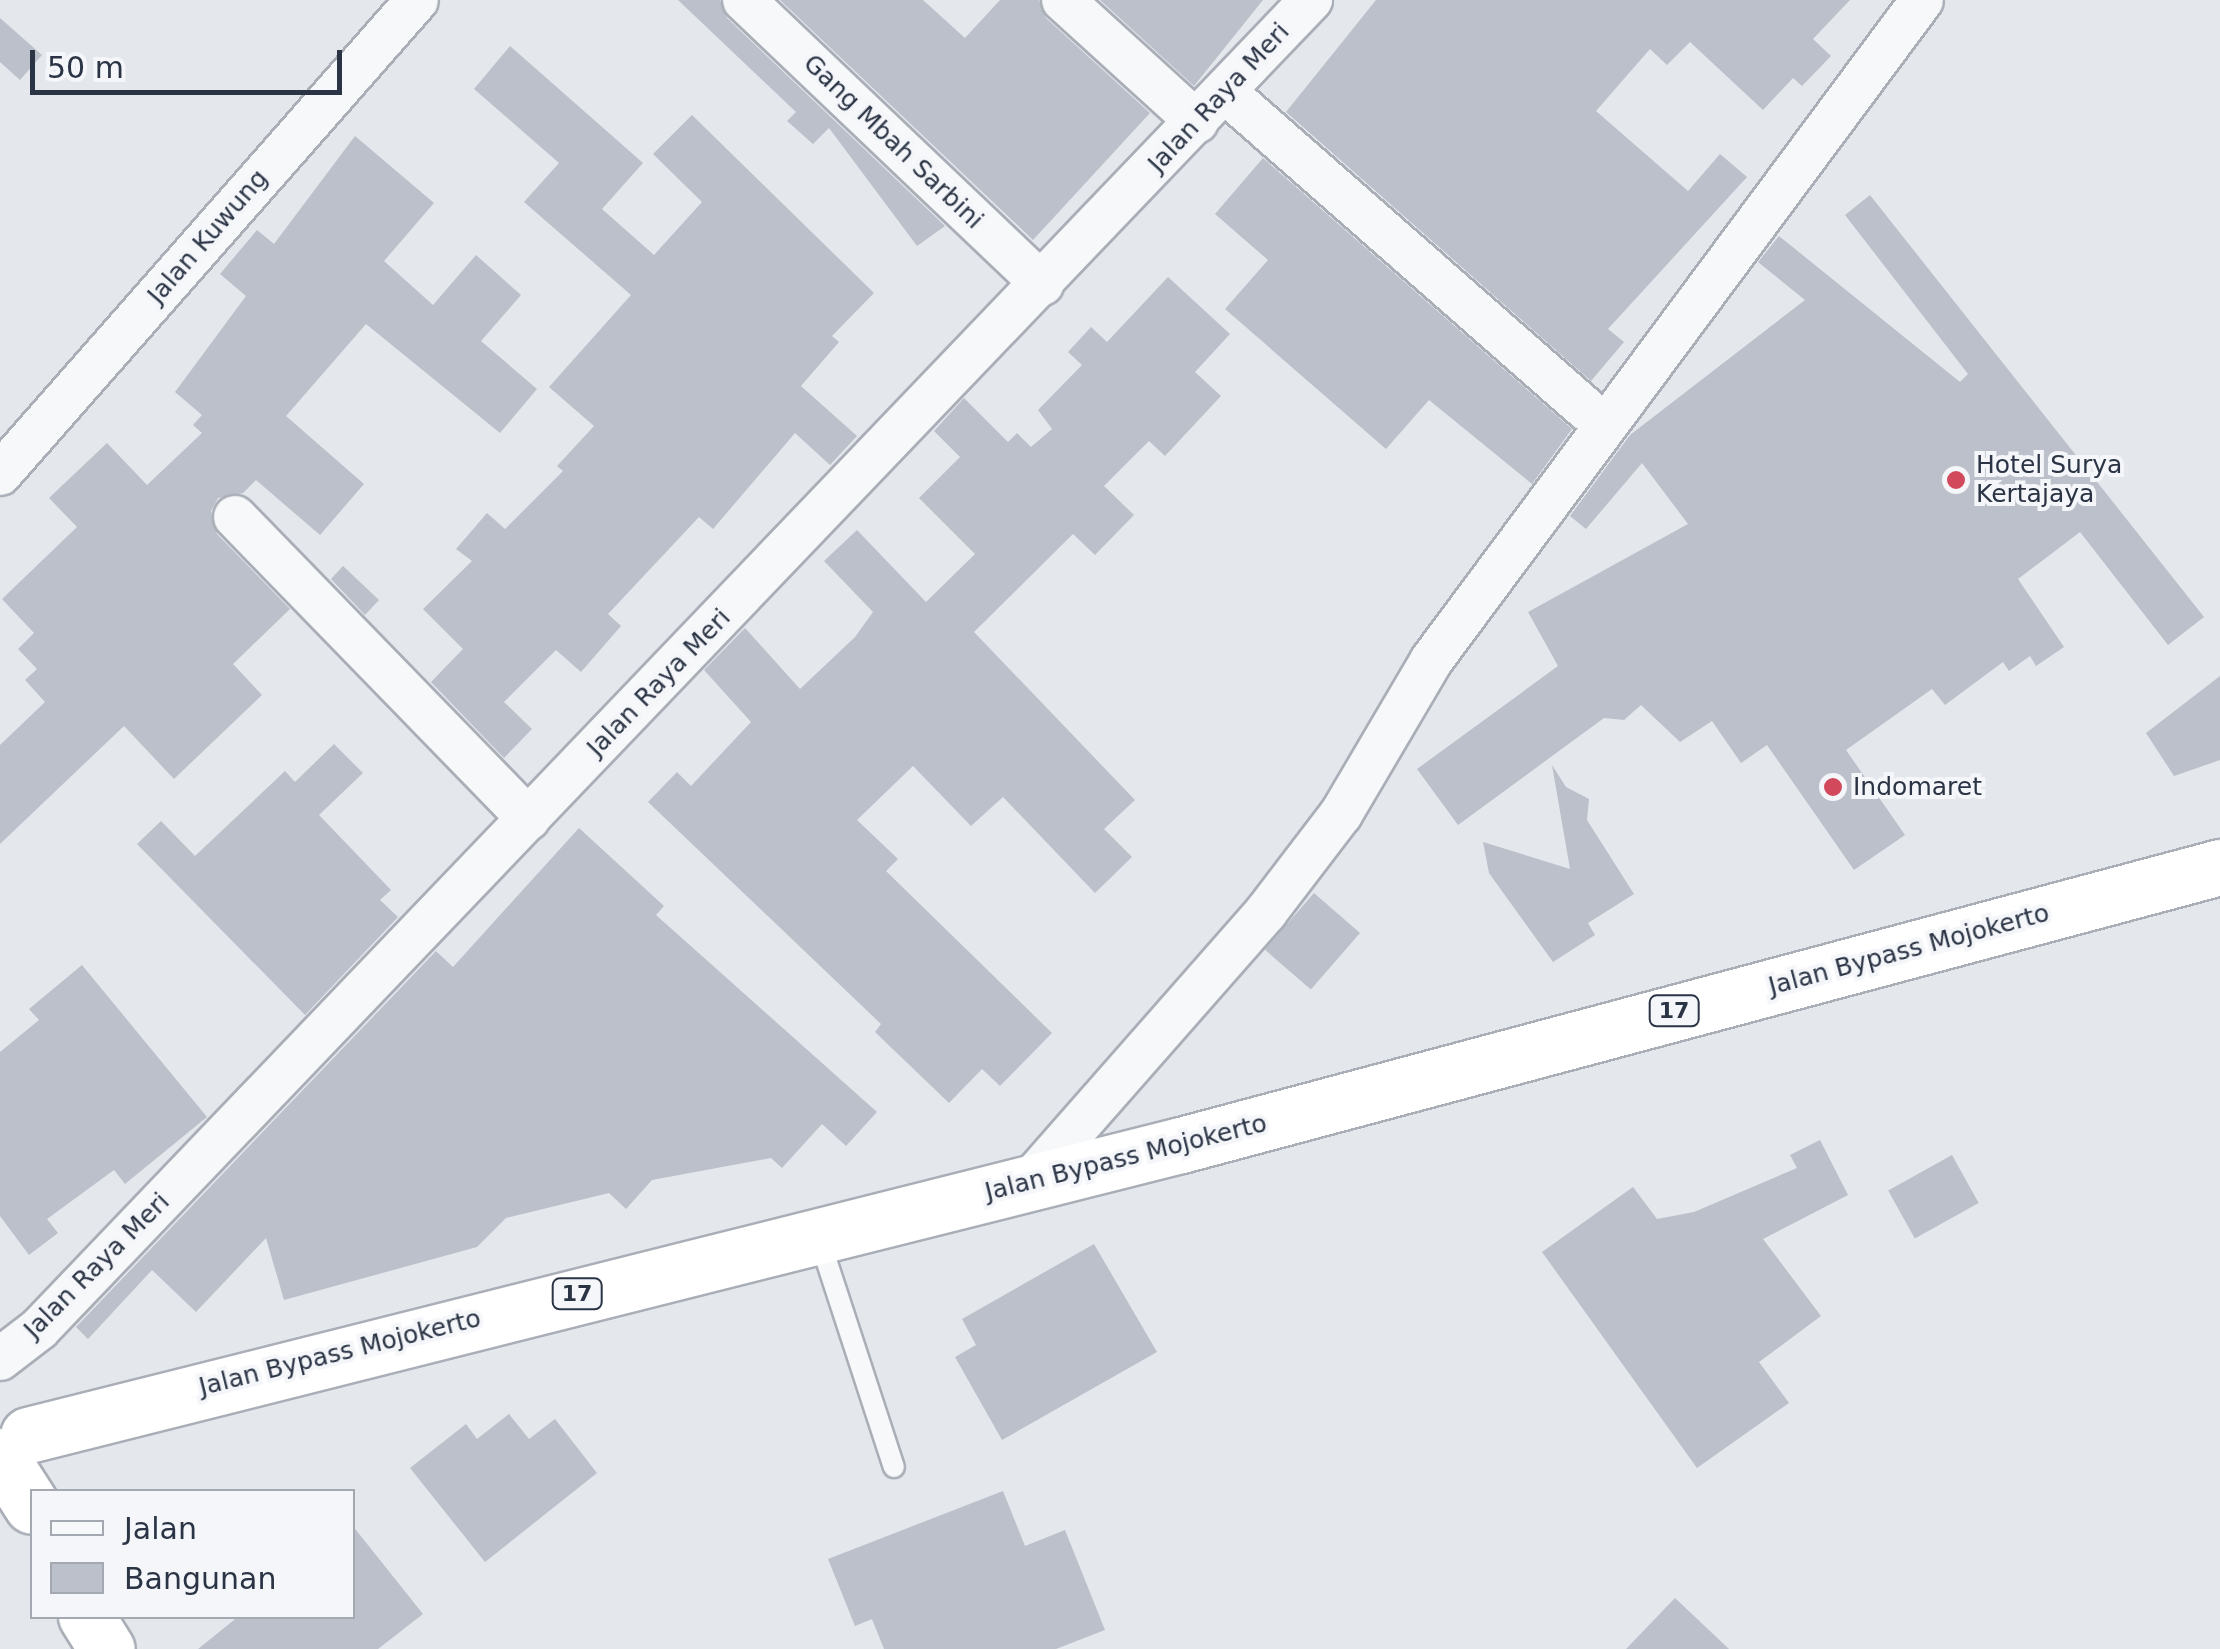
<!DOCTYPE html>
<style>
body{margin:0}
#map{position:relative;width:2220px;height:1649px;overflow:hidden;background:#e4e7ec;font-family:"DejaVu Sans",sans-serif}
div>[style]{position:absolute}
.building>*{inset:0;background:#bbc0ca;transform-origin:0 0}
.roads{filter:drop-shadow(2px 0 #a9aeb7) drop-shadow(-2px 0 #a9aeb7) drop-shadow(0 2px #a9aeb7) drop-shadow(0 -2px #a9aeb7)}
.lane>*{height:20px;margin:-10px;padding:0 10px;transform-origin:10px;border-radius:10px;background:#f7f8fa}
.street>*{height:42px;margin:-21px;padding:0 21px;transform-origin:21px;border-radius:21px;background:#f7f8fa}
.highway>*{height:55px;margin:-27.5px;padding:0 27.5px;transform-origin:27.5px;border-radius:27.5px;background:#fff}
.dots>*{width:28px;height:28px;translate:-50% -50%;box-sizing:border-box;border:5px solid #f4f6f9;border-radius:50%}
span{translate:-50% -50%;white-space:nowrap;text-align:center;line-height:1.15;-webkit-text-stroke:8px #f4f6f9;paint-order:stroke}
.shield-label span{padding:2px 8px;background:#f4f6f9;border:2px solid;border-radius:8px;-webkit-text-stroke-width:0}
.shield-label{font-size:22px;color:#2b3445;font-weight:700}
.street-label{font-size:25px;color:#2b3445}
.poi-label{font-size:25px;color:#2b3445}
.left{translate:0 -50%;text-align:left}
.legend{position:absolute;left:30px;top:1489px;width:325px;height:130px;box-sizing:border-box;background:#f4f6f9;border:2px solid #a4a8b1;margin:0;padding:12px 18px;list-style:none;font-size:30px;color:#2b3445}
.legend li{display:flex;align-items:center;gap:20px;height:50px}
.legend b{width:50px;border:2px solid #a4a8b1}
.scale{position:absolute;left:30px;top:50px;width:312px;height:45px;box-sizing:border-box;border:5px solid #2b3445;border-top:0;padding-left:12px;font-size:30px;line-height:35px;white-space:nowrap;color:#2b3445;-webkit-text-stroke:8px #f4f6f9;paint-order:stroke}
</style>
<div id="map">
<div class="building">
<div style="clip-path:polygon(678px 0,720px 0,727px 18px,945px 226px,917px 246px,829px 128px,813px 144px,787px 121px,796px 112px)"></div>
<div style="clip-path:polygon(780px 0,923px 0,965px 38px,1000px 0,1039px 0,1046px 18px,1150px 113px,1033px 240px)"></div>
<div style="clip-path:polygon(1100px 0,1263px 0,1194px 86px)"></div>
<div style="clip-path:polygon(1376px 0,1850px 0,1813px 39px,1831px 56px,1802px 86px,1793px 78px,1763px 110px,1690px 42px,1667px 65px,1650px 49px,1596px 111px,1688px 191px,1720px 154px,1747px 177px,1608px 329px,1624px 342px,1591px 381px,1286px 112px)"></div>
<div style="clip-path:polygon(0 18px,42px 55px,20px 80px,0 62px)"></div>
<div style="clip-path:polygon(510px 46px,643px 163px,602px 209px,654px 255px,702px 202px,653px 154px,692px 115px,874px 293px,832px 336px,839px 342px,801px 386px,857px 436px,830px 465px,795px 433px,713px 529px,699px 517px,608px 614px,621px 626px,581px 672px,556px 650px,504px 702px,532px 729px,504px 758px,431px 682px,463px 649px,423px 609px,472px 561px,456px 549px,487px 513px,505px 529px,563px 471px,557px 466px,594px 426px,549px 387px,631px 295px,524px 202px,559px 163px,474px 89px)"></div>
<div style="clip-path:polygon(355px 136px,434px 203px,384px 261px,433px 305px,476px 255px,521px 295px,481px 341px,537px 389px,500px 433px,366px 324px,286px 416px,364px 484px,320px 535px,256px 480px,243px 493px,218px 498px,211px 511px,217px 534px,290px 609px,233px 664px,262px 695px,174px 779px,124px 726px,0 844px,0 745px,45px 702px,25px 680px,37px 669px,18px 649px,34px 633px,2px 599px,77px 527px,49px 498px,107px 443px,147px 485px,202px 433px,193px 425px,202px 415px,175px 392px,246px 296px,220px 274px,257px 230px,274px 244px)"></div>
<div style="clip-path:polygon(1263px 158px,1572px 429px,1532px 484px,1429px 400px,1386px 449px,1225px 309px,1268px 260px,1215px 214px)"></div>
<div style="clip-path:polygon(1870px 195px,2204px 617px,2168px 645px,2080px 532px,2018px 579px,2064px 647px,2036px 666px,2030px 656px,2009px 671px,2003px 662px,1945px 705px,1932px 689px,1846px 750px,1905px 835px,1854px 870px,1767px 745px,1741px 763px,1712px 721px,1680px 742px,1641px 705px,1624px 720px,1604px 718px,1458px 825px,1417px 769px,1558px 666px,1528px 612px,1688px 524px,1642px 463px,1586px 529px,1570px 516px,1630px 435px,1805px 300px,1758px 262px,1779px 236px,1960px 382px,1968px 374px,1845px 215px)"></div>
<div style="clip-path:polygon(1168px 277px,1230px 334px,1195px 372px,1221px 396px,1165px 456px,1149px 441px,1104px 486px,1134px 515px,1095px 555px,1073px 534px,974px 632px,1135px 800px,1104px 829px,1132px 857px,1095px 893px,1003px 797px,971px 826px,913px 766px,857px 820px,898px 859px,886px 871px,1052px 1033px,1000px 1086px,982px 1069px,949px 1103px,875px 1032px,881px 1024px,648px 802px,677px 772px,691px 786px,751px 722px,704px 670px,745px 628px,800px 689px,855px 637px,873px 612px,824px 561px,857px 530px,926px 602px,975px 554px,919px 498px,960px 457px,934px 431px,964px 398px,1008px 442px,1017px 433px,1031px 447px,1052px 429px,1038px 410px,1082px 365px,1068px 352px,1091px 327px,1107px 342px)"></div>
<div style="clip-path:polygon(343px 566px,379px 600px,365px 615px,331px 579px)"></div>
<div style="clip-path:polygon(2220px 676px,2220px 760px,2174px 776px,2146px 733px)"></div>
<div style="clip-path:polygon(334px 744px,363px 773px,319px 815px,391px 890px,380px 900px,398px 917px,305px 1015px,137px 844px,161px 821px,195px 856px,285px 771px,295px 782px)"></div>
<div style="clip-path:polygon(1552px 765px,1566px 787px,1589px 799px,1587px 820px,1634px 894px,1588px 923px,1595px 935px,1553px 962px,1489px 873px,1483px 842px,1570px 869px)"></div>
<div style="clip-path:polygon(579px 828px,664px 906px,656px 915px,877px 1112px,846px 1146px,822px 1124px,782px 1168px,771px 1158px,652px 1180px,626px 1209px,609px 1193px,506px 1218px,477px 1247px,284px 1300px,266px 1238px,196px 1312px,152px 1270px,88px 1339px,76px 1327px,436px 951px,453px 967px)"></div>
<div style="left:1314px;top:893px;width:61px;height:75px;rotate:41deg"></div>
<div style="clip-path:polygon(82px 965px,207px 1117px,125px 1184px,114px 1170px,47px 1219px,58px 1233px,29px 1255px,0 1216px,0 1052px,39px 1020px,29px 1009px)"></div>
<div style="clip-path:polygon(1820px 1140px,1848px 1195px,1763px 1239px,1821px 1316px,1759px 1362px,1789px 1403px,1697px 1468px,1542px 1252px,1633px 1187px,1657px 1219px,1694px 1212px,1797px 1168px,1790px 1155px)"></div>
<div style="left:1952px;top:1155px;width:55px;height:73px;rotate:61deg"></div>
<div style="clip-path:polygon(1094px 1244px,1157px 1352px,1002px 1440px,955px 1357px,976px 1345px,962px 1319px)"></div>
<div style="clip-path:polygon(509px 1414px,529px 1439px,555px 1419px,597px 1473px,485px 1562px,410px 1468px,466px 1424px,477px 1439px)"></div>
<div style="clip-path:polygon(1003px 1491px,1025px 1546px,1065px 1530px,1105px 1630px,1056px 1649px,884px 1649px,872px 1619px,855px 1626px,828px 1559px)"></div>
<div style="clip-path:polygon(352px 1525px,423px 1614px,378px 1649px,198px 1649px,239px 1616px,352px 1616px)"></div>
<div style="clip-path:polygon(1675px 1598px,1729px 1649px,1626px 1649px)"></div>
</div>
<div class="roads">
<div class="lane">
<div style="left:819px;top:1238px;width:241px;rotate:71.9deg"></div>
</div>
<div class="street">
<div style="left:744px;top:0;width:412px;rotate:43.6deg"></div>
<div style="left:1063px;top:0;width:181px;rotate:42.3deg"></div>
<div style="left:1224px;top:91px;width:482px;rotate:41.3deg"></div>
<div style="left:0;top:474px;width:631px;rotate:-48.66deg"></div>
<div style="left:235px;top:517px;width:421px;rotate:45.8deg"></div>
<div style="left:1028px;top:1183px;width:361px;rotate:-48.7deg"></div>
<div style="left:1266px;top:912px;width:123px;rotate:-52.6deg"></div>
<div style="left:1341px;top:814px;width:178px;rotate:-59.5deg"></div>
<div style="left:1431px;top:661px;width:823px;rotate:-53.39deg"></div>
<div style="left:0;top:1359px;width:49px;rotate:-37.6deg"></div>
<div style="left:39px;top:1329px;width:1840px;rotate:-46.26deg"></div>
</div>
<div class="highway">
<div style="left:28px;top:1435px;width:1189px;rotate:-14.12deg"></div>
<div style="left:1181px;top:1145px;width:1076px;rotate:-14.98deg"></div>
<div style="left:0;top:1456px;width:59px;rotate:57.4deg"></div>
<div style="left:86px;top:1616px;width:39px;rotate:58deg"></div>
</div>
</div>
<div class="dots">
<div style="left:1956px;top:480px;background:#d1495b"></div>
<div style="left:1833px;top:787px;background:#d1495b"></div>
</div>
<div class="shield-label">
<span style="left:1674px;top:1011px">17</span>
<span style="left:577px;top:1294px">17</span>
</div>
<div class="street-label">
<span style="left:1219px;top:98px;rotate:-47deg">Jalan Raya Meri</span>
<span style="left:893px;top:142px;rotate:44deg">Gang Mbah Sarbini</span>
<span style="left:208px;top:237px;rotate:-49deg">Jalan Kuwung</span>
<span style="left:659px;top:683px;rotate:-46deg">Jalan Raya Meri</span>
<span style="left:1909px;top:950px;rotate:-15deg">Jalan Bypass Mojokerto</span>
<span style="left:1126px;top:1158px;rotate:-14deg">Jalan Bypass Mojokerto</span>
<span style="left:97px;top:1266px;rotate:-45deg">Jalan Raya Meri</span>
<span style="left:340px;top:1353px;rotate:-14deg">Jalan Bypass Mojokerto</span>
</div>
<div class="poi-label">
<span class="left" style="left:1976px;top:480px">Hotel Surya<br>Kertajaya</span>
<span class="left" style="left:1853px;top:787px">Indomaret</span>
</div>
<ul class="legend">
<li><b style="height:12px;background:#f7f8fa"></b>Jalan</li>
<li><b style="height:28px;background:#bbc0ca"></b>Bangunan</li>
</ul>
<div class="scale">50 m</div>
</div>
